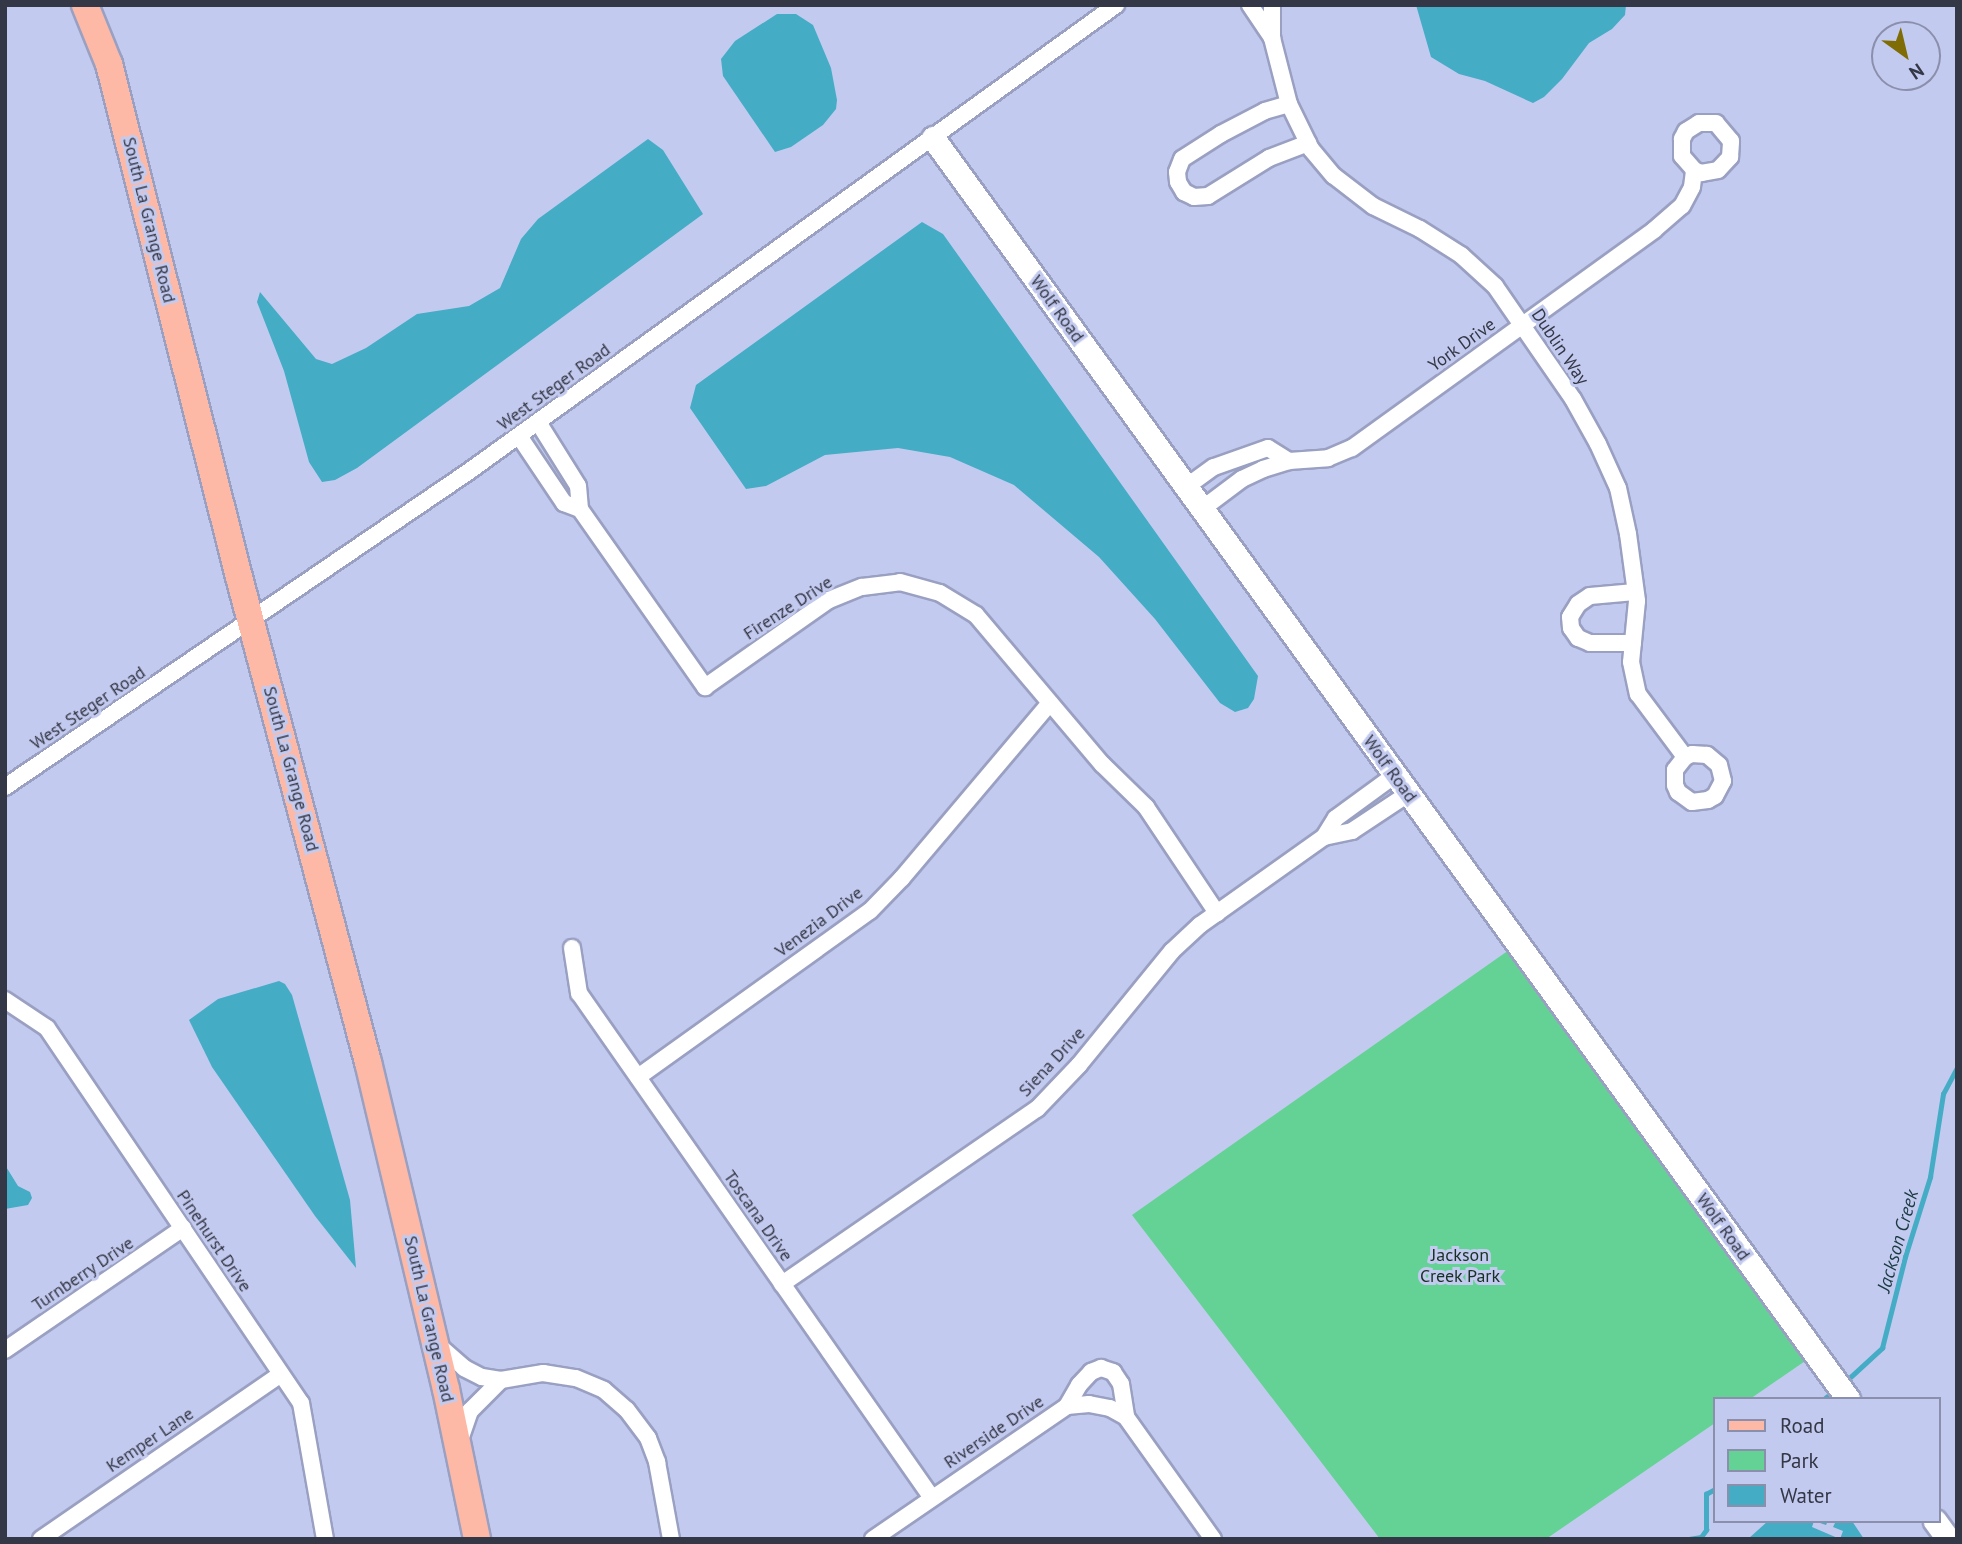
<!DOCTYPE html>
<style>
body{margin:0}
#map{position:relative;width:1962px;height:1544px;overflow:hidden;background:#c3caef;font-family:"PT Sans",sans-serif}
div>[style]{position:absolute}
.green>*{inset:0;background:#65d295}
.water>*{inset:0;background:#45acc5}
.pier>*{inset:0;background:#c3caef}
.stream>*{height:4.5px;margin:-2.25px;padding:0 2.25px;transform-origin:2.25px;border-radius:2.25px;background:#45acc5}
.roads{filter:drop-shadow(2px 0 #99a0c2) drop-shadow(-2px 0 #99a0c2) drop-shadow(0 2px #99a0c2) drop-shadow(0 -2px #99a0c2)}
.street>*{height:16px;margin:-8px;padding:0 8px;transform-origin:8px;border-radius:8px;background:#fff}
.secondary>*{height:23px;margin:-11.5px;padding:0 11.5px;transform-origin:11.5px;border-radius:11.5px;background:#fff}
.primary>*{height:26px;margin:-13px;padding:0 13px;transform-origin:13px;border-radius:13px;background:#fdb9a6}
span{translate:-50% -50%;white-space:nowrap;text-align:center;line-height:1.15;-webkit-text-stroke:6px #c3caef;paint-order:stroke}
.street-label{font-size:18px;color:#343745}
.park-label{font-size:18px;color:#183022}
.water-label{font-size:19px;color:#1b3a42;font-style:italic}
.frame{position:absolute;inset:0;border:7px solid #343745;pointer-events:none}
.legend{position:absolute;left:1713px;top:1397px;width:228px;height:126px;box-sizing:border-box;background:#c3caef;border:2px solid #8a8fab;margin:0;padding:9px 12px;list-style:none;font-size:21px;color:#343745}
.legend li{display:flex;align-items:center;gap:14px;height:35px}
.legend b{width:35px;border:2px solid #8a8fab}
.north{position:absolute;left:1871px;top:21px;width:70px;height:70px;box-sizing:border-box;background:#c3caef;border:2px solid #8a8fab;border-radius:50%;rotate:146deg;font-size:19px;font-weight:700;line-height:28px;text-align:center;color:#343745}
.north::after{content:'';display:block;margin:auto;width:24px;height:32px;background:#7f6c05;clip-path:polygon(50% 0,100% 100%,50% 72%,0 100%)}
</style>
<div id="map">
<div class="green">
<div style="clip-path:polygon(1509px 950px,1811px 1357px,1750px 1399px,1715px 1399px,1715px 1423px,1546px 1539px,1380px 1539px,1132px 1215px)"></div>
</div>
<div class="water">
<div style="clip-path:polygon(1416px 5px,1626px 5px,1625px 15px,1612px 29px,1589px 43px,1562px 79px,1544px 97px,1533px 103px,1485px 81px,1459px 74px,1431px 57px)"></div>
<div style="clip-path:polygon(777px 14px,796px 14px,813px 25px,831px 68px,837px 100px,836px 109px,823px 125px,791px 147px,775px 152px,723px 76px,721px 59px,735px 41px)"></div>
<div style="clip-path:polygon(648px 139px,663px 150px,703px 214px,357px 468px,335px 480px,322px 482px,309px 462px,284px 371px,257px 302px,260px 292px,316px 359px,332px 364px,366px 348px,417px 314px,469px 306px,500px 288px,521px 239px,538px 219px)"></div>
<div style="clip-path:polygon(922px 222px,943px 234px,1258px 676px,1254px 699px,1248px 708px,1235px 712px,1220px 703px,1155px 619px,1099px 557px,1014px 485px,950px 457px,898px 448px,825px 455px,766px 486px,746px 489px,690px 408px,696px 385px)"></div>
<div style="clip-path:polygon(279px 981px,285px 984px,292px 995px,350px 1200px,356px 1268px,315px 1216px,212px 1067px,189px 1020px,218px 999px)"></div>
<div style="clip-path:polygon(5px 1165px,18px 1186px,30px 1192px,32px 1198px,28px 1205px,5px 1209px)"></div>
<div style="clip-path:polygon(1768px 1521px,1852px 1521px,1864px 1539px,1748px 1539px)"></div>
</div>
<div class="pier">
<div style="clip-path:polygon(1814px 1521px,1826px 1525px,1828px 1521px,1836px 1521px,1833px 1527px,1843px 1531px,1840px 1539px,1812px 1527px)"></div>
</div>
<div class="stream">
<div style="left:1844px;top:1383px;width:52px;rotate:-42.6deg"></div>
<div style="left:1882px;top:1348px;width:94px;rotate:-75.8deg"></div>
<div style="left:1905px;top:1257px;width:84px;rotate:-72.6deg"></div>
<div style="left:1930px;top:1177px;width:84px;rotate:-81.1deg"></div>
<div style="left:1943px;top:1094px;width:30px;rotate:-62deg"></div>
<div style="left:1824px;top:1399px;width:13px;rotate:-39deg"></div>
<div style="left:1689px;top:1539px;width:12px;rotate:-9deg"></div>
<div style="left:1701px;top:1537px;width:9px;rotate:-54deg"></div>
<div style="left:1706px;top:1530px;width:36px;rotate:-90deg"></div>
<div style="left:1706px;top:1494px;width:10px;rotate:-29deg"></div>
</div>
<div class="roads">
<div class="street">
<div style="left:1250px;top:5px;width:40px;rotate:56deg"></div>
<div style="left:1272px;top:5px;width:33px;rotate:90deg"></div>
<div style="left:1272px;top:38px;width:68px;rotate:75.6deg"></div>
<div style="left:1289px;top:104px;width:50px;rotate:63.9deg"></div>
<div style="left:1311px;top:149px;width:35px;rotate:50deg"></div>
<div style="left:1334px;top:176px;width:49px;rotate:37.6deg"></div>
<div style="left:1373px;top:206px;width:52px;rotate:26.1deg"></div>
<div style="left:1420px;top:229px;width:49px;rotate:32.4deg"></div>
<div style="left:1461px;top:255px;width:46px;rotate:42.4deg"></div>
<div style="left:1495px;top:286px;width:137px;rotate:55.4deg"></div>
<div style="left:1573px;top:399px;width:51px;rotate:60.9deg"></div>
<div style="left:1598px;top:444px;width:48px;rotate:65.6deg"></div>
<div style="left:1618px;top:488px;width:47px;rotate:77.7deg"></div>
<div style="left:1628px;top:534px;width:68px;rotate:82.3deg"></div>
<div style="left:1637px;top:601px;width:61px;rotate:95.6deg"></div>
<div style="left:1631px;top:662px;width:33px;rotate:78deg"></div>
<div style="left:1638px;top:694px;width:79px;rotate:53.3deg"></div>
<div style="left:1685px;top:757px;width:16px;rotate:128deg"></div>
<div style="left:1675px;top:770px;width:15px;rotate:90deg"></div>
<div style="left:1675px;top:785px;width:8px;rotate:67deg"></div>
<div style="left:1678px;top:792px;width:17px;rotate:36deg"></div>
<div style="left:1692px;top:802px;width:16px;rotate:-7deg"></div>
<div style="left:1708px;top:800px;width:8px;rotate:-30deg"></div>
<div style="left:1715px;top:796px;width:17px;rotate:-62deg"></div>
<div style="left:1723px;top:781px;width:16px;rotate:-104deg"></div>
<div style="left:1719px;top:765px;width:16px;rotate:-140deg"></div>
<div style="left:1707px;top:755px;width:15px;rotate:-176deg"></div>
<div style="left:1692px;top:754px;width:8px;rotate:157deg"></div>
<div style="left:1289px;top:104px;width:25px;rotate:164deg"></div>
<div style="left:1265px;top:111px;width:50px;rotate:152.4deg"></div>
<div style="left:1221px;top:134px;width:46px;rotate:147.3deg"></div>
<div style="left:1182px;top:159px;width:14px;rotate:111deg"></div>
<div style="left:1177px;top:172px;width:10px;rotate:84deg"></div>
<div style="left:1178px;top:182px;width:12px;rotate:59deg"></div>
<div style="left:1184px;top:192px;width:11px;rotate:27deg"></div>
<div style="left:1194px;top:197px;width:14px;rotate:-4deg"></div>
<div style="left:1208px;top:196px;width:72px;rotate:-31.9deg"></div>
<div style="left:1269px;top:158px;width:42px;rotate:-21deg"></div>
<div style="left:538px;top:422px;width:75px;rotate:58deg"></div>
<div style="left:578px;top:486px;width:23px;rotate:85deg"></div>
<div style="left:580px;top:509px;width:218px;rotate:54.9deg"></div>
<div style="left:705px;top:687px;width:151px;rotate:-35.1deg"></div>
<div style="left:829px;top:600px;width:35px;rotate:-22deg"></div>
<div style="left:862px;top:587px;width:38px;rotate:-7deg"></div>
<div style="left:900px;top:582px;width:41px;rotate:15.4deg"></div>
<div style="left:940px;top:593px;width:42px;rotate:31.4deg"></div>
<div style="left:976px;top:615px;width:195px;rotate:49.8deg"></div>
<div style="left:1102px;top:764px;width:62px;rotate:44.3deg"></div>
<div style="left:1146px;top:807px;width:128px;rotate:56.2deg"></div>
<div style="left:519px;top:436px;width:81px;rotate:56.1deg"></div>
<div style="left:564px;top:503px;width:17px;rotate:21deg"></div>
<div style="left:1186px;top:487px;width:34px;rotate:-36deg"></div>
<div style="left:1214px;top:467px;width:57px;rotate:-19.4deg"></div>
<div style="left:1268px;top:448px;width:25px;rotate:32deg"></div>
<div style="left:1202px;top:509px;width:50px;rotate:-36.9deg"></div>
<div style="left:1242px;top:479px;width:23px;rotate:-25deg"></div>
<div style="left:1263px;top:469px;width:27px;rotate:-17deg"></div>
<div style="left:1289px;top:461px;width:39px;rotate:-4deg"></div>
<div style="left:1328px;top:458px;width:26px;rotate:-23deg"></div>
<div style="left:1352px;top:448px;width:372px;rotate:-35.8deg"></div>
<div style="left:1654px;top:230px;width:37px;rotate:-41deg"></div>
<div style="left:1682px;top:206px;width:21px;rotate:-62deg"></div>
<div style="left:1692px;top:187px;width:17px;rotate:-83deg"></div>
<div style="left:1694px;top:170px;width:8px;rotate:23deg"></div>
<div style="left:1701px;top:173px;width:17px;rotate:-10deg"></div>
<div style="left:1718px;top:170px;width:18px;rotate:-47deg"></div>
<div style="left:1730px;top:157px;width:16px;rotate:-86deg"></div>
<div style="left:1731px;top:141px;width:23px;rotate:-130deg"></div>
<div style="left:1716px;top:123px;width:17px;rotate:180deg"></div>
<div style="left:1699px;top:123px;width:15px;rotate:148deg"></div>
<div style="left:1686px;top:131px;width:9px;rotate:117deg"></div>
<div style="left:1682px;top:139px;width:17px;rotate:90deg"></div>
<div style="left:1682px;top:156px;width:18px;rotate:49deg"></div>
<div style="left:1633px;top:643px;width:43px;rotate:180deg"></div>
<div style="left:1590px;top:643px;width:13px;rotate:-157deg"></div>
<div style="left:1578px;top:638px;width:12px;rotate:-125deg"></div>
<div style="left:1571px;top:628px;width:11px;rotate:-95deg"></div>
<div style="left:1570px;top:617px;width:15px;rotate:-58deg"></div>
<div style="left:1578px;top:604px;width:14px;rotate:-34deg"></div>
<div style="left:1590px;top:596px;width:45px;rotate:-5.1deg"></div>
<div style="left:5px;top:787px;width:560px;rotate:-34.23deg"></div>
<div style="left:468px;top:472px;width:799px;rotate:-35.78deg"></div>
<div style="left:1324px;top:837px;width:29px;rotate:-12deg"></div>
<div style="left:1352px;top:831px;width:67px;rotate:-33.5deg"></div>
<div style="left:572px;top:948px;width:46px;rotate:81.2deg"></div>
<div style="left:579px;top:993px;width:616px;rotate:55.05deg"></div>
<div style="left:5px;top:1000px;width:50px;rotate:33.7deg"></div>
<div style="left:47px;top:1028px;width:453px;rotate:55.9deg"></div>
<div style="left:301px;top:1403px;width:138px;rotate:80deg"></div>
<div style="left:638px;top:1077px;width:285px;rotate:-35.6deg"></div>
<div style="left:870px;top:911px;width:46px;rotate:-45.9deg"></div>
<div style="left:902px;top:878px;width:229px;rotate:-49.8deg"></div>
<div style="left:782px;top:1284px;width:309px;rotate:-34.5deg"></div>
<div style="left:1037px;top:1109px;width:61px;rotate:-46.3deg"></div>
<div style="left:1079px;top:1065px;width:147px;rotate:-50.8deg"></div>
<div style="left:1172px;top:951px;width:38px;rotate:-43deg"></div>
<div style="left:1200px;top:925px;width:152px;rotate:-35.4deg"></div>
<div style="left:1324px;top:837px;width:22px;rotate:-58deg"></div>
<div style="left:1336px;top:818px;width:73px;rotate:-36.1deg"></div>
<div style="left:438px;top:1345px;width:35px;rotate:41deg"></div>
<div style="left:464px;top:1368px;width:20px;rotate:27deg"></div>
<div style="left:482px;top:1377px;width:19px;rotate:9deg"></div>
<div style="left:501px;top:1380px;width:43px;rotate:-9.5deg"></div>
<div style="left:543px;top:1373px;width:33px;rotate:9deg"></div>
<div style="left:576px;top:1378px;width:30px;rotate:23deg"></div>
<div style="left:604px;top:1390px;width:30px;rotate:41deg"></div>
<div style="left:627px;top:1410px;width:35px;rotate:53deg"></div>
<div style="left:648px;top:1438px;width:26px;rotate:69deg"></div>
<div style="left:657px;top:1462px;width:78px;rotate:79.7deg"></div>
<div style="left:5px;top:1350px;width:216px;rotate:-34.4deg"></div>
<div style="left:1067px;top:1406px;width:24px;rotate:-60deg"></div>
<div style="left:1079px;top:1385px;width:18px;rotate:-47deg"></div>
<div style="left:1091px;top:1372px;width:11px;rotate:-22deg"></div>
<div style="left:1101px;top:1368px;width:13px;rotate:18deg"></div>
<div style="left:1113px;top:1372px;width:14px;rotate:56deg"></div>
<div style="left:1121px;top:1384px;width:33px;rotate:81deg"></div>
<div style="left:460px;top:1440px;width:31px;rotate:-71deg"></div>
<div style="left:470px;top:1411px;width:44px;rotate:-45deg"></div>
<div style="left:41px;top:1539px;width:291px;rotate:-34.5deg"></div>
<div style="left:873px;top:1539px;width:235px;rotate:-34.4deg"></div>
<div style="left:1067px;top:1406px;width:22px;rotate:-5deg"></div>
<div style="left:1089px;top:1404px;width:21px;rotate:11deg"></div>
<div style="left:1110px;top:1408px;width:18px;rotate:29deg"></div>
<div style="left:1126px;top:1417px;width:150px;rotate:54.5deg"></div>
</div>
<div class="secondary">
<div style="left:933px;top:138px;width:1558px;rotate:54.03deg"></div>
<div style="left:1935px;top:1521px;width:22px;rotate:54deg"></div>
</div>
<div class="primary">
<div style="left:85px;top:5px;width:64px;rotate:67.9deg"></div>
<div style="left:109px;top:64px;width:529px;rotate:75.78deg"></div>
<div style="left:239px;top:577px;width:502px;rotate:75.11deg"></div>
<div style="left:368px;top:1062px;width:336px;rotate:76.6deg"></div>
<div style="left:446px;top:1389px;width:153px;rotate:78.3deg"></div>
</div>
</div>
<div class="street-label">
<span style="left:149px;top:220px;rotate:76deg">South La Grange Road</span>
<span style="left:1057px;top:309px;rotate:54deg">Wolf Road</span>
<span style="left:1462px;top:345px;rotate:-36deg">York Drive</span>
<span style="left:1560px;top:347px;rotate:56deg">Dublin Way</span>
<span style="left:554px;top:387px;rotate:-36deg">West Steger Road</span>
<span style="left:788px;top:608px;rotate:-33deg">Firenze Drive</span>
<span style="left:88px;top:708px;rotate:-34deg">West Steger Road</span>
<span style="left:291px;top:769px;rotate:75deg">South La Grange Road</span>
<span style="left:1390px;top:769px;rotate:54deg">Wolf Road</span>
<span style="left:819px;top:922px;rotate:-37deg">Venezia Drive</span>
<span style="left:1052px;top:1062px;rotate:-47deg">Siena Drive</span>
<span style="left:758px;top:1216px;rotate:55deg">Toscana Drive</span>
<span style="left:1723px;top:1227px;rotate:54deg">Wolf Road</span>
<span style="left:214px;top:1241px;rotate:56deg">Pinehurst Drive</span>
<span style="left:83px;top:1274px;rotate:-34deg">Turnberry Drive</span>
<span style="left:429px;top:1319px;rotate:77deg">South La Grange Road</span>
<span style="left:994px;top:1432px;rotate:-34deg">Riverside Drive</span>
<span style="left:150px;top:1440px;rotate:-34deg">Kemper Lane</span>
</div>
<div class="park-label">
<span style="left:1460px;top:1266px">Jackson<br>Creek Park</span>
</div>
<div class="water-label">
<span style="left:1898px;top:1241px;rotate:-74deg">Jackson Creek</span>
</div>
<div class="frame"></div>
<ul class="legend">
<li><b style="height:9px;background:#fdb9a6"></b>Road</li>
<li><b style="height:19px;background:#65d295"></b>Park</li>
<li><b style="height:19px;background:#45acc5"></b>Water</li>
</ul>
<div class="north">N</div>
</div>
